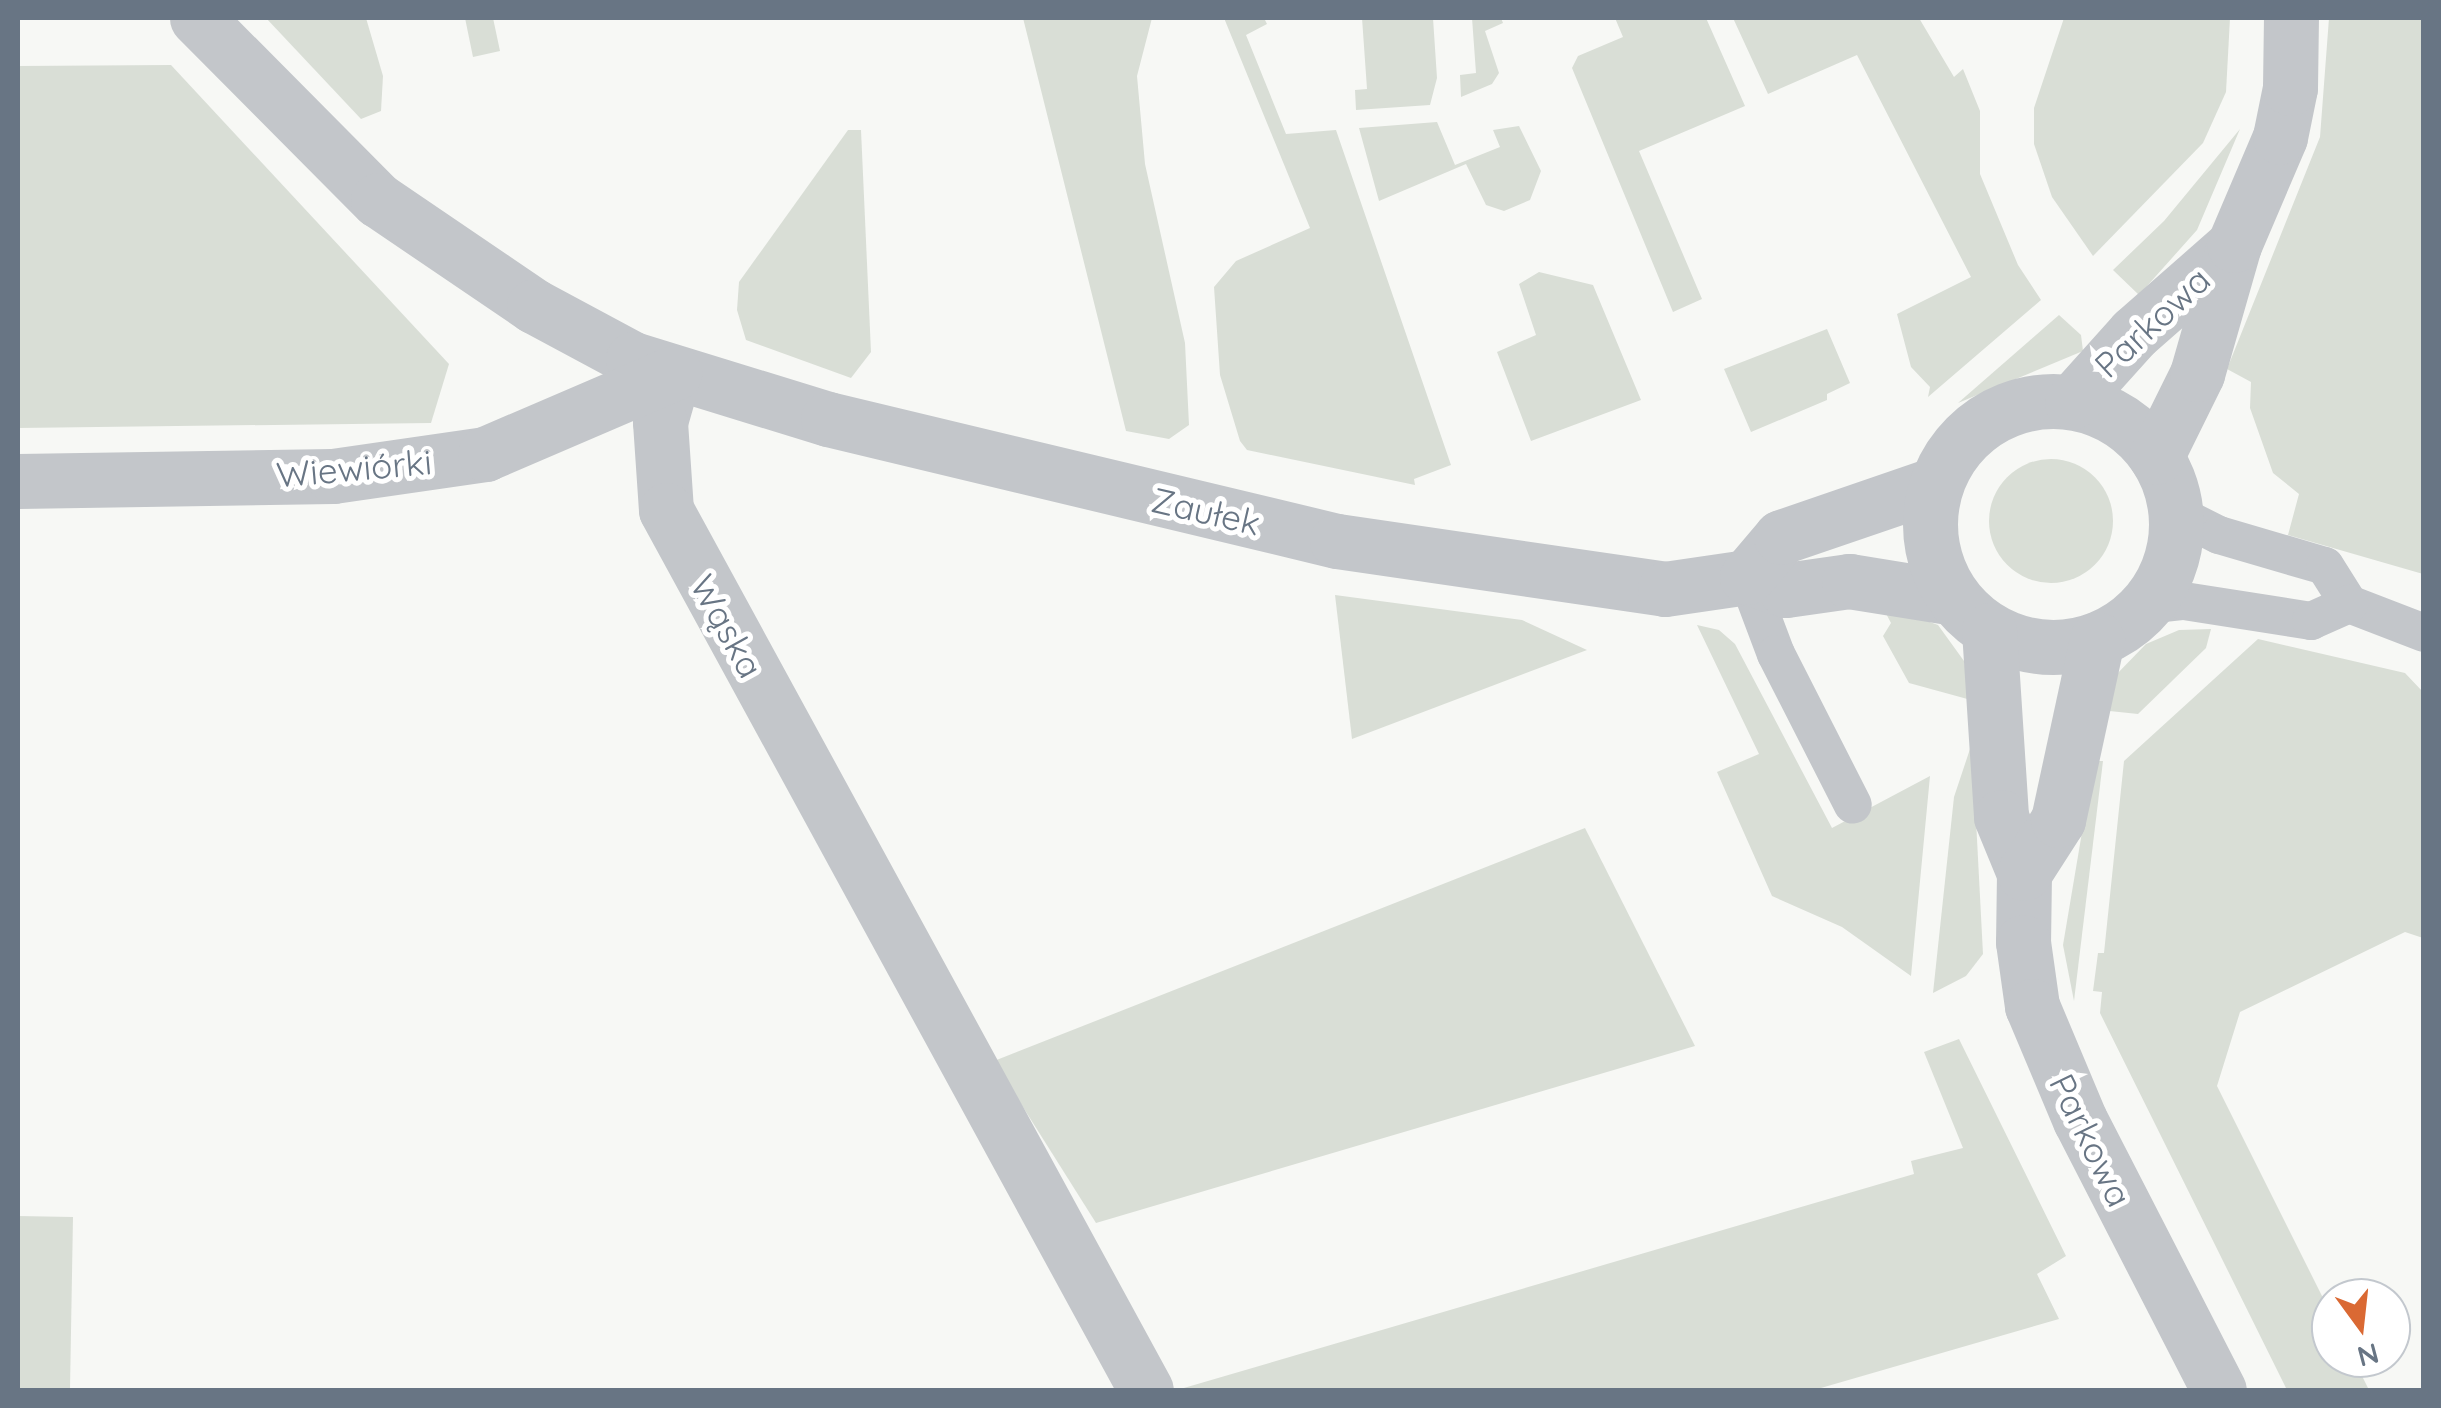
<!DOCTYPE html>
<meta charset="utf-8">
<style>
body{margin:0}
#map{position:relative;width:2441px;height:1408px;overflow:hidden;background:#f7f8f5;font-family:Quicksand,sans-serif}
div>[style]{position:absolute}
.green>*{inset:0;background:#d9ded6;transform-origin:0 0}
.round{border-radius:50%}
.service>*{height:38px;margin:-19px;padding:0 19px;transform-origin:19px;border-radius:19px;background:#c3c6ca}
.minor>*{height:55px;margin:-27.5px;padding:0 27.5px;transform-origin:27.5px;border-radius:27.5px;background:#c3c6ca}
.tertiary>*{height:55px;margin:-27.5px;padding:0 27.5px;transform-origin:27.5px;border-radius:27.5px;background:#c3c6ca}
.tertiary>.ring{margin:-27.5px;padding:0;box-sizing:content-box;background:none;border:55px solid #c3c6ca;border-radius:50%}
span{translate:-50% -50%;white-space:nowrap;text-align:center;line-height:1.15;-webkit-text-stroke:10px #fff;paint-order:stroke}
.street-label{font-size:35px;color:#687584}
.frame{position:absolute;inset:0;border:20px solid #687584;pointer-events:none}
.north{position:absolute;left:2311px;top:1278px;width:100px;height:100px;box-sizing:border-box;background:#fff;border:2px solid #c3c8ce;border-radius:50%;rotate:165deg;font-size:28px;font-weight:700;line-height:40px;text-align:center;color:#687584}
.north::after{content:'';display:block;margin:auto;width:35px;height:45px;background:#da6933;clip-path:polygon(50% 0,100% 100%,50% 72%,0 100%)}
</style>
<div id="map">
<div class="green">
<div style="clip-path:polygon(266px 18px,366px 18px,383px 76px,381px 111px,361px 119px)"></div>
<div style="clip-path:polygon(465px 18px,493px 18px,500px 51px,473px 57px)"></div>
<div style="clip-path:polygon(1023px 18px,1152px 18px,1137px 76px,1145px 164px,1185px 343px,1189px 425px,1169px 439px,1126px 431px)"></div>
<div style="clip-path:polygon(1224px 18px,1264px 18px,1267px 24px,1246px 35px,1286px 134px,1336px 130px,1451px 465px,1414px 479px,1415px 485px,1247px 450px,1240px 441px,1220px 375px,1214px 287px,1236px 261px,1310px 228px)"></div>
<div style="clip-path:polygon(1362px 18px,1433px 18px,1437px 78px,1430px 105px,1356px 110px,1355px 90px,1367px 89px)"></div>
<div style="clip-path:polygon(1472px 18px,1501px 18px,1503px 23px,1485px 31px,1499px 73px,1492px 84px,1461px 97px,1460px 75px,1476px 73px)"></div>
<div style="clip-path:polygon(1615px 18px,1706px 18px,1745px 106px,1639px 151px,1702px 299px,1673px 312px,1572px 68px,1578px 56px,1623px 37px)"></div>
<div style="clip-path:polygon(1733px 18px,1919px 18px,1954px 77px,1963px 69px,1980px 111px,1980px 174px,2018px 265px,2041px 300px,1928px 397px,1930px 387px,1911px 367px,1897px 314px,1971px 277px,1857px 55px,1768px 94px)"></div>
<div style="clip-path:polygon(2064px 18px,2230px 18px,2226px 92px,2203px 143px,2093px 256px,2052px 197px,2034px 144px,2034px 108px)"></div>
<div style="clip-path:polygon(2329px 18px,2423px 18px,2423px 574px,2288px 535px,2299px 494px,2273px 473px,2250px 408px,2251px 382px,2227px 369px,2320px 137px)"></div>
<div style="clip-path:polygon(171px 65px,449px 364px,431px 423px,18px 428px,18px 66px)"></div>
<div style="clip-path:polygon(1437px 122px,1455px 165px,1500px 147px,1493px 130px,1519px 126px,1541px 171px,1530px 200px,1504px 211px,1486px 205px,1466px 164px,1379px 201px,1359px 128px)"></div>
<div style="clip-path:polygon(2240px 129px,2197px 230px,2139px 295px,2113px 270px,2164px 221px)"></div>
<div style="clip-path:polygon(848px 130px,861px 130px,871px 352px,851px 378px,746px 340px,737px 310px,739px 282px)"></div>
<div style="clip-path:polygon(1539px 272px,1593px 285px,1641px 400px,1531px 441px,1497px 352px,1536px 335px,1519px 284px)"></div>
<div style="clip-path:polygon(2059px 315px,2081px 335px,2083px 351px,1958px 403px)"></div>
<div style="clip-path:polygon(1827px 329px,1850px 383px,1827px 394px,1827px 400px,1751px 432px,1724px 369px)"></div>
<div class="round" style="left:1989px;top:459px;width:124px;height:124px"></div>
<div style="clip-path:polygon(1335px 595px,1522px 620px,1587px 650px,1352px 739px)"></div>
<div style="clip-path:polygon(1881px 604px,1938px 625px,1964px 661px,1971px 700px,1909px 683px,1883px 636px,1891px 623px)"></div>
<div style="clip-path:polygon(1697px 625px,1719px 630px,1735px 644px,1832px 828px,1930px 776px,1911px 976px,1842px 927px,1772px 896px,1717px 772px,1759px 754px)"></div>
<div style="clip-path:polygon(2211px 629px,2206px 648px,2138px 714px,2100px 710px,2113px 678px,2146px 644px,2179px 630px)"></div>
<div style="clip-path:polygon(2258px 639px,2405px 673px,2423px 692px,2423px 938px,2405px 932px,2240px 1012px,2217px 1086px,2331px 1314px,2331px 1358px,2353px 1358px,2369px 1390px,2287px 1390px,2100px 1013px,2102px 992px,2093px 991px,2098px 953px,2104px 953px,2124px 761px)"></div>
<div style="clip-path:polygon(1972px 743px,1983px 954px,1966px 976px,1933px 993px,1954px 797px)"></div>
<div style="clip-path:polygon(2094px 761px,2103px 761px,2074px 1001px,2063px 945px)"></div>
<div style="clip-path:polygon(1585px 828px,1695px 1046px,1096px 1223px,994px 1061px)"></div>
<div style="clip-path:polygon(1959px 1039px,2066px 1256px,2037px 1274px,2059px 1319px,1814px 1390px,1177px 1390px,1914px 1174px,1911px 1161px,1963px 1148px,1924px 1052px)"></div>
<div style="left:73px;top:1217px;width:173px;height:55px;rotate:91deg"></div>
</div>
<div class="service">
<div style="left:2175px;top:513px;width:49px;rotate:26.6deg"></div>
<div style="left:2219px;top:535px;width:110px;rotate:16.3deg"></div>
<div style="left:2325px;top:566px;width:45px;rotate:57.7deg"></div>
<div style="left:2349px;top:604px;width:80px;rotate:21.1deg"></div>
<div style="left:1747px;top:577px;width:82px;rotate:69.4deg"></div>
<div style="left:1776px;top:654px;width:169px;rotate:63deg"></div>
<div style="left:2145px;top:605px;width:39px;rotate:-6deg"></div>
<div style="left:2184px;top:601px;width:129px;rotate:8.9deg"></div>
<div style="left:2311px;top:621px;width:42px;rotate:-24.1deg"></div>
</div>
<div class="minor">
<div style="left:197px;top:18px;width:257px;rotate:45.2deg"></div>
<div style="left:378px;top:200px;width:189px;rotate:34.2deg"></div>
<div style="left:534px;top:306px;width:112px;rotate:28.2deg"></div>
<div style="left:633px;top:359px;width:204px;rotate:17.1deg"></div>
<div style="left:828px;top:419px;width:523px;rotate:13.48deg"></div>
<div style="left:1337px;top:541px;width:331px;rotate:8.3deg"></div>
<div style="left:1665px;top:589px;width:83px;rotate:-8.3deg"></div>
<div style="left:1747px;top:577px;width:41px;rotate:18.4deg"></div>
<div style="left:1786px;top:590px;width:64px;rotate:-8.1deg"></div>
<div style="left:1849px;top:581px;width:106px;rotate:9.2deg"></div>
<div style="left:674px;top:373px;width:51px;rotate:105.9deg"></div>
<div style="left:660px;top:422px;width:88px;rotate:86.1deg"></div>
<div style="left:666px;top:510px;width:1002px;rotate:61.39deg"></div>
<div style="left:18px;top:481px;width:315px;rotate:-0.9deg"></div>
<div style="left:333px;top:476px;width:154px;rotate:-8.2deg"></div>
<div style="left:485px;top:454px;width:206px;rotate:-23.2deg"></div>
<div style="left:1747px;top:577px;width:52px;rotate:-49.6deg"></div>
<div style="left:1781px;top:537px;width:164px;rotate:-18.9deg"></div>
</div>
<div class="tertiary">
<div class="ring" style="left:1930px;top:401px;width:191px;height:191px"></div>
<div style="left:2072px;top:402px;width:93px;rotate:-48.1deg"></div>
<div style="left:2134px;top:333px;width:133px;rotate:-41.3deg"></div>
<div style="left:2156px;top:457px;width:93px;rotate:-63.7deg"></div>
<div style="left:2197px;top:374px;width:134px;rotate:-74deg"></div>
<div style="left:2234px;top:245px;width:117px;rotate:-66.9deg"></div>
<div style="left:2280px;top:137px;width:50px;rotate:-78.5deg"></div>
<div style="left:2290px;top:88px;width:70px;rotate:-89.2deg"></div>
<div style="left:1989px;top:630px;width:187px;rotate:86.3deg"></div>
<div style="left:2001px;top:817px;width:61px;rotate:67.7deg"></div>
<div style="left:2024px;top:873px;width:69px;rotate:90.8deg"></div>
<div style="left:2023px;top:942px;width:65px;rotate:82deg"></div>
<div style="left:2032px;top:1006px;width:124px;rotate:67.2deg"></div>
<div style="left:2080px;top:1120px;width:304px;rotate:62.8deg"></div>
<div style="left:2024px;top:873px;width:63px;rotate:-57.3deg"></div>
<div style="left:2058px;top:820px;width:185px;rotate:-77.8deg"></div>
</div>
<div class="street-label">
<span style="left:2152px;top:322px;rotate:-43deg">Parkowa</span>
<span style="left:354px;top:468px;rotate:-5deg">Wiewiórki</span>
<span style="left:1206px;top:511px;rotate:13deg">Zaułek</span>
<span style="left:727px;top:626px;rotate:61deg">Wąska</span>
<span style="left:2091px;top:1140px;rotate:64deg">Parkowa</span>
</div>
<div class="frame"></div>
<div class="north">N</div>
</div>
